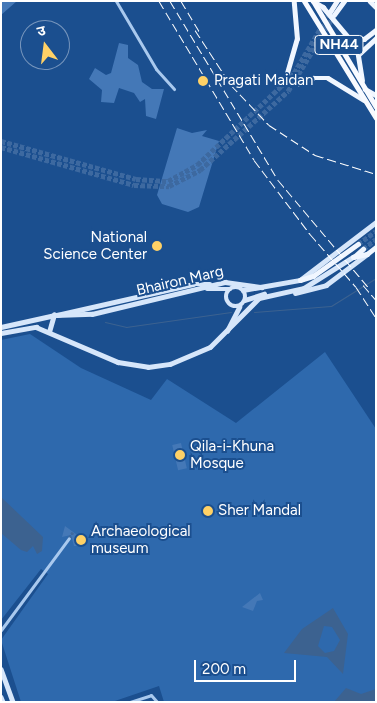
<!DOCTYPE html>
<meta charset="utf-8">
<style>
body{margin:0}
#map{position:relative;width:377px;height:703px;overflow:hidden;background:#1b4f8f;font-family:Figtree,"Noto Sans Devanagari",sans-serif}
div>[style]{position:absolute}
.green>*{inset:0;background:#2e69ad}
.water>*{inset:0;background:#3c6290}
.stream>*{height:1px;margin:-0.5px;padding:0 0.5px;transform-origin:0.5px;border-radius:0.5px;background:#3c6290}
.building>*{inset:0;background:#4478b7;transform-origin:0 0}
.minor-tunnel>*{height:3px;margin-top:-1.5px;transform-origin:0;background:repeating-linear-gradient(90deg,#3d69a0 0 3px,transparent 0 4.5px)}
.secondary-tunnel>*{height:4.5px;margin-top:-2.25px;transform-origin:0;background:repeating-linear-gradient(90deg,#3d69a0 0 4.5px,transparent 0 6.5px)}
.primary-tunnel>*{height:4.5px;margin-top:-2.25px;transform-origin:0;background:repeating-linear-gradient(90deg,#3d69a0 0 4.5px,transparent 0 6.5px)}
.minor>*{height:3px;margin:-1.5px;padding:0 1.5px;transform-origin:1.5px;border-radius:1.5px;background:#a9c9ee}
.secondary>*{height:4.5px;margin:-2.25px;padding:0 2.25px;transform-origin:2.25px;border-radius:2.25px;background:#d6e6fa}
.secondary>.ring{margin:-2.25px;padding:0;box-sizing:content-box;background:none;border:4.5px solid #d6e6fa;border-radius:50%}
.primary>*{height:4.5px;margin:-2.25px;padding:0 2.25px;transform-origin:2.25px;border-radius:2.25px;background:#f0f6ff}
.trunk>*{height:5px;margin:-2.5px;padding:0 2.5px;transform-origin:2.5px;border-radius:2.5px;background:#f8faff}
.rail>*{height:1px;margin-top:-0.5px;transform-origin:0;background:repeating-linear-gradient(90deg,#fff 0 9px,transparent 0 13px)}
.dots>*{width:14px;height:14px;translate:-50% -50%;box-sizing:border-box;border:2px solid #1b4f8f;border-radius:50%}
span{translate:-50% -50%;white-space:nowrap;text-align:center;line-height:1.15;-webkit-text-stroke:4px #1b4f8f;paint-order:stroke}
.shield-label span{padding:1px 4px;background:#1b4f8f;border:1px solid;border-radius:4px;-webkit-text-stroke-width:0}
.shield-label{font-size:14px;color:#fff;font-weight:700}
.poi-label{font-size:15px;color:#fff}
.left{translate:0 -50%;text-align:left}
.right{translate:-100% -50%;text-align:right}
.street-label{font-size:15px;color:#fff}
.frame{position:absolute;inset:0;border:2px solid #fff;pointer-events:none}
.north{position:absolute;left:20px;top:20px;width:50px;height:50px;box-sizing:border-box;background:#1b4f8f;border:1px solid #7695bc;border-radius:50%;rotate:345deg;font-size:14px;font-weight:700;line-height:20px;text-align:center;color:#fff}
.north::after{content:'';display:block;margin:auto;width:18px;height:22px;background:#ffd166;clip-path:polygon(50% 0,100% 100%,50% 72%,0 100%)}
.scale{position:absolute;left:194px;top:660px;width:102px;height:22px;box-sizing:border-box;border:2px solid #fff;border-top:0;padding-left:6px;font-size:15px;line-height:18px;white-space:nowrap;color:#fff;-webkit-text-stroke:4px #1b4f8f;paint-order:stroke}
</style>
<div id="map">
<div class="green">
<div style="clip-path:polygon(30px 334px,81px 368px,151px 400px,167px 379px,236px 423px,325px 352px,376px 429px,376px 702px,164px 702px,159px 686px,112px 702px,21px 702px,1px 640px,48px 574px,41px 569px,1px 620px,1px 340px)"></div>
</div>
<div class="water">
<div style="clip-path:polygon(1px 497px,43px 537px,42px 551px,37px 554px,33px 546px,27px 552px,21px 550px,1px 533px)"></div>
<div style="clip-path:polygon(evenodd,333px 608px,348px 634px,343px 674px,327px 657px,284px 653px,302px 629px,333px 608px,324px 626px,332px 627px,340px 640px,334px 651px,325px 653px,318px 646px,324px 626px)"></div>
<div style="clip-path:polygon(346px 688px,361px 694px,376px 689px,376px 702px,334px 702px)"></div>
</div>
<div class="stream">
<div style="left:254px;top:312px;width:77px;rotate:-4.5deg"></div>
<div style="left:331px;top:306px;width:53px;rotate:-31.9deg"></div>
<div style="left:105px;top:322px;width:22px;rotate:13deg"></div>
<div style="left:126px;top:327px;width:106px;rotate:-8.1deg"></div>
</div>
<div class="building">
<div style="clip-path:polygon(1px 1px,17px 1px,1px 15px)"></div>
<div style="clip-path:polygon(119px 43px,128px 45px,128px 58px,138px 65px,142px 82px,152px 89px,164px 89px,156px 119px,146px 116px,145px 99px,140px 102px,134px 93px,119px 88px,114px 103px,101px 102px,102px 90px,89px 79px,95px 68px,106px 75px,111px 73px)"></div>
<div style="clip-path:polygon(177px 128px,192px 133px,207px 130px,202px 136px,219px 141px,199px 207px,188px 212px,162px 204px,157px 195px)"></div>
<div style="left:181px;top:443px;width:26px;height:9px;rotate:77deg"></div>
<div style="clip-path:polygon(65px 526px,84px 540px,80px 546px,74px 546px,71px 535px,62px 537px)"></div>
<div style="clip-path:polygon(260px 593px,263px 600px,257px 601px,253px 611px,242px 607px)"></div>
</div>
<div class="minor-tunnel">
<div style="left:69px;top:538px;width:7px;rotate:-56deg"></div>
</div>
<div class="secondary-tunnel">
<div style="left:1px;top:141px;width:140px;rotate:15.7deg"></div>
<div style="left:136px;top:179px;width:32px;rotate:4deg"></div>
<div style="left:168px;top:181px;width:33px;rotate:-29deg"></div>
<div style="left:197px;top:165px;width:115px;rotate:-43.2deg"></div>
<div style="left:1px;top:147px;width:138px;rotate:15.9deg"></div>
<div style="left:134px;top:185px;width:35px;rotate:2deg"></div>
<div style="left:169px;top:186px;width:35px;rotate:-27deg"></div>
<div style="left:200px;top:170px;width:118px;rotate:-41.9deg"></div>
</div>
<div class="primary-tunnel">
<div style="left:281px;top:86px;width:18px;rotate:-45deg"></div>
<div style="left:294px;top:73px;width:71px;rotate:-59.5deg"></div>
<div style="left:288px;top:91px;width:89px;rotate:-58.8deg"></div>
<div style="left:358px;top:244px;width:22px;rotate:-36deg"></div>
<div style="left:363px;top:249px;width:16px;rotate:-38deg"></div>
</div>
<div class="minor">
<div style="left:116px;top:1px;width:79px;rotate:59.5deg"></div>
<div style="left:156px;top:69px;width:27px;rotate:48deg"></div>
<div style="left:1px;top:630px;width:114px;rotate:-53.5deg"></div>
<div style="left:130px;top:702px;width:22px;rotate:-18deg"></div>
<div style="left:151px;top:695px;width:9px;rotate:49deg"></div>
</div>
<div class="secondary">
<div class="ring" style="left:226px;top:287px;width:15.5px;height:15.5px"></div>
<div style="left:207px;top:289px;width:23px"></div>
<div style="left:243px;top:290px;width:58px;rotate:-10deg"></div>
<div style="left:300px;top:280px;width:96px;rotate:-37.3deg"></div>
<div style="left:295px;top:293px;width:32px;rotate:-14deg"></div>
<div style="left:326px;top:285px;width:51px;rotate:-37.1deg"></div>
<div style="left:245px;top:300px;width:20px;rotate:-18deg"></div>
<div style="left:57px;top:315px;width:140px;rotate:-12.8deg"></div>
<div style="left:194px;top:284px;width:16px"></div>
<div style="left:1px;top:327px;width:55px;rotate:-12.5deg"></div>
<div style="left:55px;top:315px;width:37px;rotate:-2deg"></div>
<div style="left:92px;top:314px;width:137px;rotate:-13.5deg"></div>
<div style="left:225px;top:282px;width:37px;rotate:8deg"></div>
<div style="left:227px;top:331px;width:27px;rotate:-63deg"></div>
<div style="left:49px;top:332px;width:18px;rotate:-74deg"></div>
<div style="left:1px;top:333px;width:36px;rotate:-10deg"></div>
<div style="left:36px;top:327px;width:89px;rotate:23.1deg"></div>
<div style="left:118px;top:362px;width:30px;rotate:9deg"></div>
<div style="left:148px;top:367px;width:22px;rotate:-8deg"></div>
<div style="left:170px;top:364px;width:43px;rotate:-23deg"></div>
<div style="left:210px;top:347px;width:69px;rotate:-45deg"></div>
<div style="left:259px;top:298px;width:46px;rotate:-12.5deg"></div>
<div style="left:304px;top:288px;width:58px;rotate:-32.3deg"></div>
<div style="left:1px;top:669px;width:35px;rotate:70deg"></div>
<div style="left:1px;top:697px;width:5px;rotate:68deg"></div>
</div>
<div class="primary">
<div style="left:313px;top:1px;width:12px;rotate:31deg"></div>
<div style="left:323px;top:7px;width:40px;rotate:50deg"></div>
<div style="left:349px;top:38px;width:15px;rotate:4deg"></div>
<div style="left:364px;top:39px;width:15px;rotate:-37deg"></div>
<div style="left:370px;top:1px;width:8px;rotate:45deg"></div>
<div style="left:330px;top:12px;width:13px;rotate:-58deg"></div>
<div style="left:334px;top:15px;width:17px;rotate:-54deg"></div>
<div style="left:287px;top:73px;width:35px;rotate:-74deg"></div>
<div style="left:297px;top:39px;width:38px;rotate:-95deg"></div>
<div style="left:362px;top:81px;width:26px;rotate:-99deg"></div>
<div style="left:358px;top:55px;width:25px;rotate:-43deg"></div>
<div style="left:298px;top:84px;width:16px;rotate:-22deg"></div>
<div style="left:313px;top:78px;width:15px"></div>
<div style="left:328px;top:78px;width:42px;rotate:31.4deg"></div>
<div style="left:365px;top:89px;width:13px;rotate:29deg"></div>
<div style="left:353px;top:257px;width:14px;rotate:-12deg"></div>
<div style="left:367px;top:254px;width:11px;rotate:-38deg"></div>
<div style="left:354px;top:257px;width:12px;rotate:-42deg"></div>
<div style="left:300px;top:280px;width:14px;rotate:-17deg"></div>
<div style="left:313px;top:276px;width:55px;rotate:-35.4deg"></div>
</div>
<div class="trunk">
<div style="left:304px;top:1px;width:137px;rotate:58.4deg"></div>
<div style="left:313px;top:1px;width:123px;rotate:59.3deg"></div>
</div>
<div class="rail">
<div style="left:159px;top:1px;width:185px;rotate:59.1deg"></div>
<div style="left:254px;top:160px;width:93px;rotate:52.9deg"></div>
<div style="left:310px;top:234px;width:70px;rotate:49deg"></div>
<div style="left:356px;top:287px;width:37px;rotate:57deg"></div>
<div style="left:170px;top:1px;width:209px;rotate:58.9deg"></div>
<div style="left:278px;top:180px;width:141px;rotate:49.9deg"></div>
<div style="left:181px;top:1px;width:37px;rotate:59deg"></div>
<div style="left:195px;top:30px;width:66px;rotate:56.8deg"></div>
<div style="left:231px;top:85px;width:55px;rotate:46.5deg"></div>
<div style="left:269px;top:125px;width:55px;rotate:33.1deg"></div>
<div style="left:315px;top:155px;width:64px;rotate:17.3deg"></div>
<div style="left:363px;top:285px;width:20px;rotate:49deg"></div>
</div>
<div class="dots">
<div style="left:203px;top:81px;background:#ffd166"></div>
<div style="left:157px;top:246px;background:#ffd166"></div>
<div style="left:180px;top:455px;background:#ffd166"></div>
<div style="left:208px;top:511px;background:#ffd166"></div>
<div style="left:81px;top:540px;background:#ffd166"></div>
</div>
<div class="shield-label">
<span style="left:339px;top:45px">NH44</span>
</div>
<div class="poi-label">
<span class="left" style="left:214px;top:81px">Pragati Maidan</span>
<span class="right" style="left:147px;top:246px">National<br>Science Center</span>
<span class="left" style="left:190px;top:455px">Qila-i-Khuna<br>Mosque</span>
<span class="left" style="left:218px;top:511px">Sher Mandal</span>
<span class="left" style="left:91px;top:540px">Archaeological<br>museum</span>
</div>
<div class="street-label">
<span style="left:180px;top:281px;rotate:-13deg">Bhairon Marg</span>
</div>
<div class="frame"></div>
<div class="north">उ</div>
<div class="scale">200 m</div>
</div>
